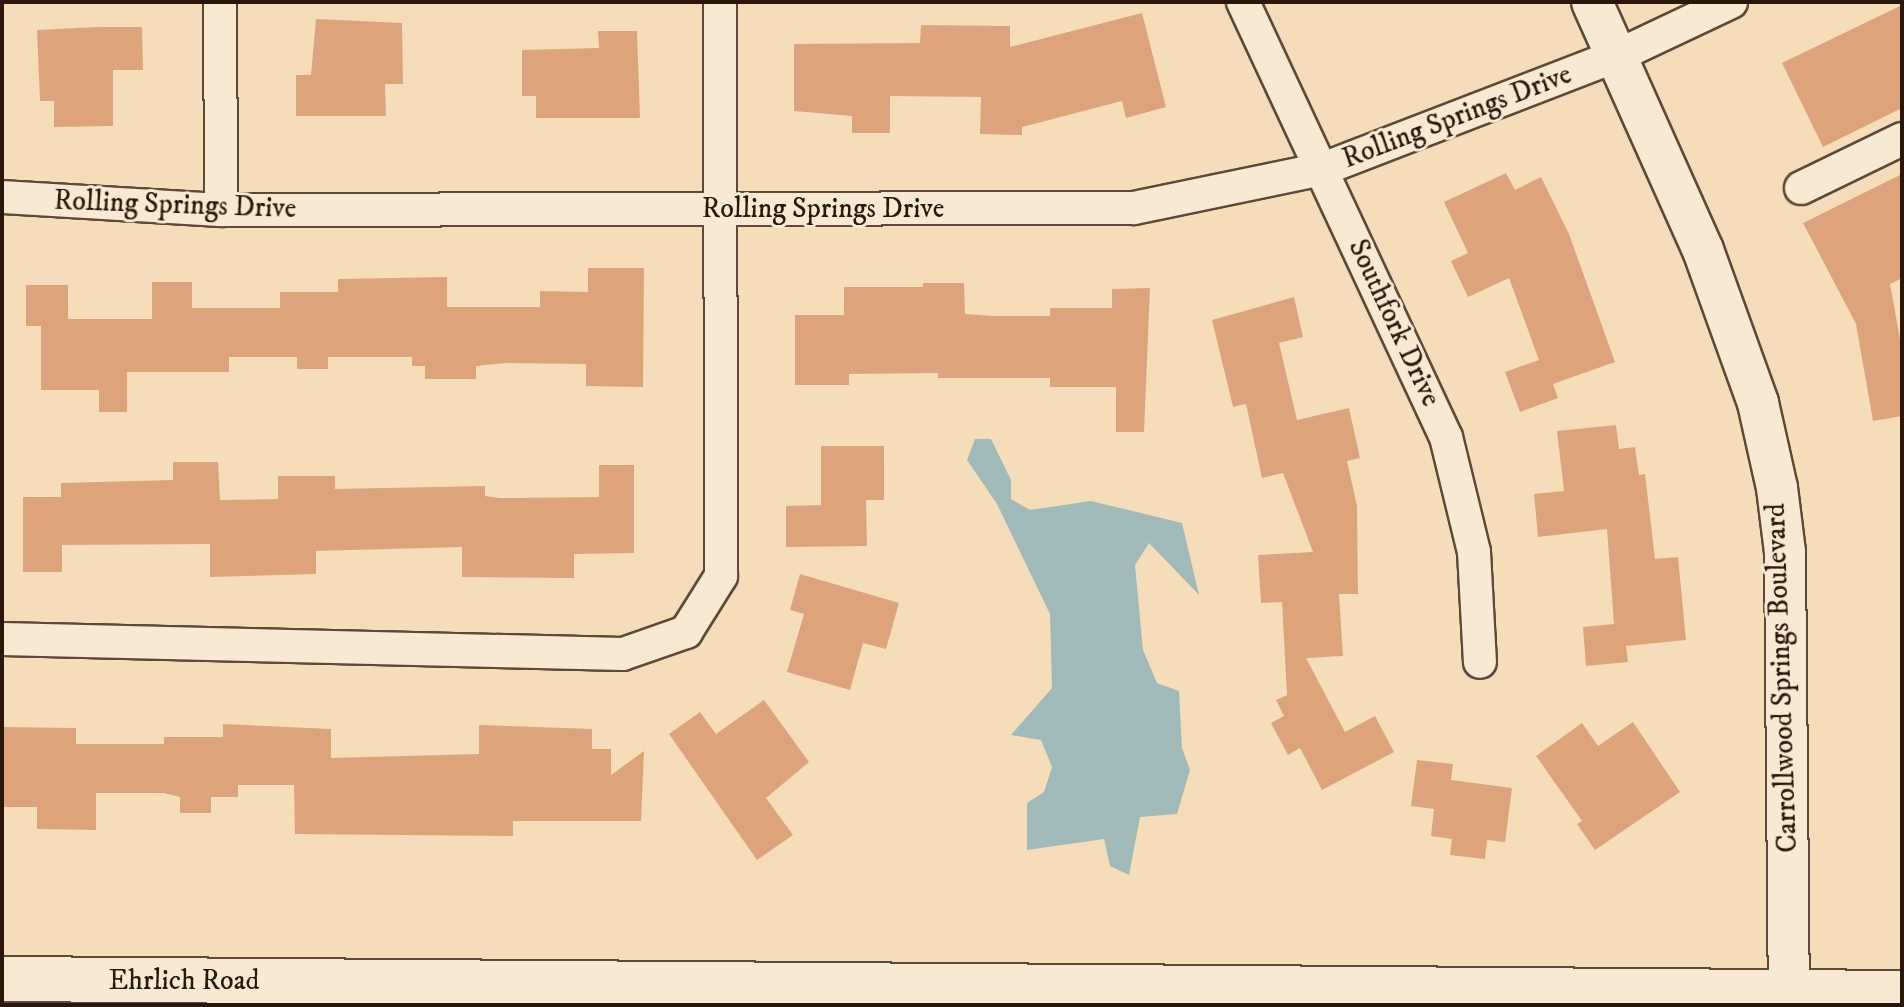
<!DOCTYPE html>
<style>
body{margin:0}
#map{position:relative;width:1904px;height:1007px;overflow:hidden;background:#f5ddba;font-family:"IM FELL DW Pica",serif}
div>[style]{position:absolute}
.water>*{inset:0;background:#9fbab8}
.building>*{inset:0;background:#dda47c}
.roads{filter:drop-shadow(2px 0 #5e4838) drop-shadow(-2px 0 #5e4838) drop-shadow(0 2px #5e4838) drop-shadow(0 -2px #5e4838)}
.minor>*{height:32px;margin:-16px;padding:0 16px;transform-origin:16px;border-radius:16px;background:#f8e9d2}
.tertiary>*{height:40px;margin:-20px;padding:0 20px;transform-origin:20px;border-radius:20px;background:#f8e9d2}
.secondary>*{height:44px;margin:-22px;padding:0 22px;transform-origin:22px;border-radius:22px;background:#f8e9d2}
span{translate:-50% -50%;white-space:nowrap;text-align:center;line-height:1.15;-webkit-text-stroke:6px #f8e9d2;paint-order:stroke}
.street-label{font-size:28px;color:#2b160c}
.frame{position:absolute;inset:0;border:4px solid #2b160c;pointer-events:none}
</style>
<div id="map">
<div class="water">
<div style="clip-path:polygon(975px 439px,991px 439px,1011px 480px,1011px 499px,1030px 510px,1091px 501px,1182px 523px,1199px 595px,1149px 543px,1135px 565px,1143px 650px,1157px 683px,1179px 691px,1182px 748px,1190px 770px,1177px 814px,1140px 817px,1129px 875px,1110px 866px,1104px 839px,1027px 850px,1027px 803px,1044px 792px,1052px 767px,1041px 740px,1011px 735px,1052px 688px,1050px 614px,997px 504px,967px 460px)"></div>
</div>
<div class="building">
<div style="clip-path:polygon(1902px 5px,1902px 108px,1823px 147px,1782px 63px)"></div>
<div style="clip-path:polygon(1142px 13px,1166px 107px,1126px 118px,1122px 101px,1022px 127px,1022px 135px,980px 134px,981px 97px,890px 96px,890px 133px,852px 133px,852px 116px,794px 111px,794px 44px,920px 43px,921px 25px,1010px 26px,1010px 47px)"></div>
<div style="clip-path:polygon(316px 19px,402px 23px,403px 84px,385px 84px,386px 116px,296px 116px,296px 75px,311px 75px)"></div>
<div style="clip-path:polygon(99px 27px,142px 27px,143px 70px,113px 70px,113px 126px,54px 127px,54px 101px,40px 101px,37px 30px)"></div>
<div style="clip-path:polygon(598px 31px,637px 31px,640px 118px,536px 118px,536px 96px,522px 96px,522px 50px,599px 48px)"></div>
<div style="clip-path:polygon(1506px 173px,1515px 190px,1541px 177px,1569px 234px,1615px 362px,1553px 384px,1558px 398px,1520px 412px,1505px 372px,1539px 360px,1509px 278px,1468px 297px,1451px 261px,1468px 253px,1444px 202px)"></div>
<div style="clip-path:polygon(1902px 174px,1902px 278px,1890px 284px,1902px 350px,1902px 416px,1873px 421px,1856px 324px,1803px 223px)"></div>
<div style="clip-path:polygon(588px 268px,644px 268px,643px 387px,586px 386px,586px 364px,506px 363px,476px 366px,476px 379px,425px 379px,425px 366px,412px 366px,412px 357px,328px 357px,328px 369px,297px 369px,297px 357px,229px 357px,229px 372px,127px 372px,127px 412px,99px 412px,99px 390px,41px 390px,41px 326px,26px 326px,26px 285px,68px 285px,68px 319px,152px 319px,152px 282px,192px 282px,192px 308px,280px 308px,280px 292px,338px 292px,338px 279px,447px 277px,447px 307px,540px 307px,540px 291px,588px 292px)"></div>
<div style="clip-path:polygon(923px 283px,964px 283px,965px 314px,995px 316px,1050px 316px,1050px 308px,1112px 308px,1112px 289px,1150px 288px,1144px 432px,1116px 432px,1116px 387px,1050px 387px,1050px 378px,938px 378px,938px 373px,849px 374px,849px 385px,795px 385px,795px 315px,844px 315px,844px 287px,923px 287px)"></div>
<div style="clip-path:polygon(1294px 297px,1303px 337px,1279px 343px,1297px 420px,1349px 408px,1360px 458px,1347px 461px,1357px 506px,1358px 594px,1339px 594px,1343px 656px,1306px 658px,1345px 732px,1375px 716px,1394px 752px,1322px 790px,1300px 748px,1288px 755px,1271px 723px,1284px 716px,1276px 700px,1287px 695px,1282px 602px,1261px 603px,1258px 555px,1313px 552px,1283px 473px,1262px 478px,1246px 404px,1233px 407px,1212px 320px)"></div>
<div style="clip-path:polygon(1616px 425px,1619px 449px,1635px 447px,1639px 475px,1645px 474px,1655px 559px,1678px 557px,1686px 640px,1626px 646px,1628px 662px,1586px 666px,1583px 627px,1614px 624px,1607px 529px,1538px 537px,1534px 494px,1564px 491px,1557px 431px)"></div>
<div style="clip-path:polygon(821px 446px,884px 446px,884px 500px,866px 500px,867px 546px,786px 547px,786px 506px,821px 505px)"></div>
<div style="clip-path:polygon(173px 462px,218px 462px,220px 500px,278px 499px,278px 476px,335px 476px,335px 489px,485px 486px,485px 496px,500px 498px,599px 497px,599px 465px,634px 465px,634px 553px,574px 554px,574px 578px,462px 577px,462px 547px,316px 551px,316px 574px,210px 577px,210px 544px,62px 545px,62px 572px,23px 572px,23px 497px,61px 497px,61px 483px,173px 480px)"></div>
<div style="clip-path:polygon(800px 574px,899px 603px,886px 649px,863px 643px,850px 690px,787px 672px,804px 614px,790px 610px)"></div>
<div style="clip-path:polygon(764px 700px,809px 762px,766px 798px,793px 835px,757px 860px,669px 734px,700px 712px,716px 734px)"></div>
<div style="clip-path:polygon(1633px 722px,1680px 792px,1595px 850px,1577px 824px,1582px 821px,1536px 756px,1582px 723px,1598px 746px)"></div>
<div style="clip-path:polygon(223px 724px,331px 729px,331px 758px,479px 754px,479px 725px,592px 729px,592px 749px,611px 749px,611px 775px,644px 751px,641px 821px,513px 821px,513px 836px,295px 834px,294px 785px,238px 785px,238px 797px,211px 797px,211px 813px,180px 813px,180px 797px,164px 793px,96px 793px,96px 830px,37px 829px,37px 807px,2px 807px,2px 727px,76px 728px,76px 744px,164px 744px,164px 737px,223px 737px)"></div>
<div style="clip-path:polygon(1417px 760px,1453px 764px,1451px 780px,1512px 788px,1505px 842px,1487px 840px,1485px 859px,1450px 855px,1452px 839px,1431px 836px,1434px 809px,1411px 806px)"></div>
</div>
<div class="roads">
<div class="minor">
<div style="left:220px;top:2px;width:208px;rotate:89.7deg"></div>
<div style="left:1243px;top:2px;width:480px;rotate:65deg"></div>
<div style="left:1446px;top:437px;width:118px;rotate:76.3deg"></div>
<div style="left:1474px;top:552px;width:110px;rotate:86.9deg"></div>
<div style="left:1801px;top:188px;width:112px;rotate:-25.9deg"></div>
<div style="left:2px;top:197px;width:219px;rotate:3.4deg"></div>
<div style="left:221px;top:210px;width:913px;rotate:-0.13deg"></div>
<div style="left:1134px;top:208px;width:193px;rotate:-11.7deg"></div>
<div style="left:1323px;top:169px;width:317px;rotate:-21.1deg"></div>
<div style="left:1619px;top:55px;width:124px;rotate:-25.3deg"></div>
<div style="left:2px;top:639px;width:621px;rotate:1.38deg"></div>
<div style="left:623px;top:654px;width:67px;rotate:-19.2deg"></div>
<div style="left:686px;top:632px;width:66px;rotate:-58deg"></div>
<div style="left:721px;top:576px;width:574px;rotate:-90.1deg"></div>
</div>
<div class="tertiary">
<div style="left:1592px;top:2px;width:272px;rotate:65.9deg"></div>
<div style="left:1703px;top:250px;width:163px;rotate:70.2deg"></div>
<div style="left:1758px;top:403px;width:87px;rotate:77.4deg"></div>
<div style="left:1777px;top:488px;width:64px;rotate:82.9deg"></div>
<div style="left:1785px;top:552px;width:453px;rotate:89.5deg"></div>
</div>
<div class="secondary">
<div style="left:2px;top:979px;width:1900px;rotate:0.42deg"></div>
</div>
</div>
<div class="street-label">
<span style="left:1457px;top:117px;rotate:-21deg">Rolling Springs Drive</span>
<span style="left:175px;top:205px;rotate:2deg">Rolling Springs Drive</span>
<span style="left:823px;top:209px">Rolling Springs Drive</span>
<span style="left:1394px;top:323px;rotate:65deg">Southfork Drive</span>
<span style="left:1782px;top:678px;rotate:-92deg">Carrollwood Springs Boulevard</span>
<span style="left:184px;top:981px">Ehrlich Road</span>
</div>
<div class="frame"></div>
</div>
